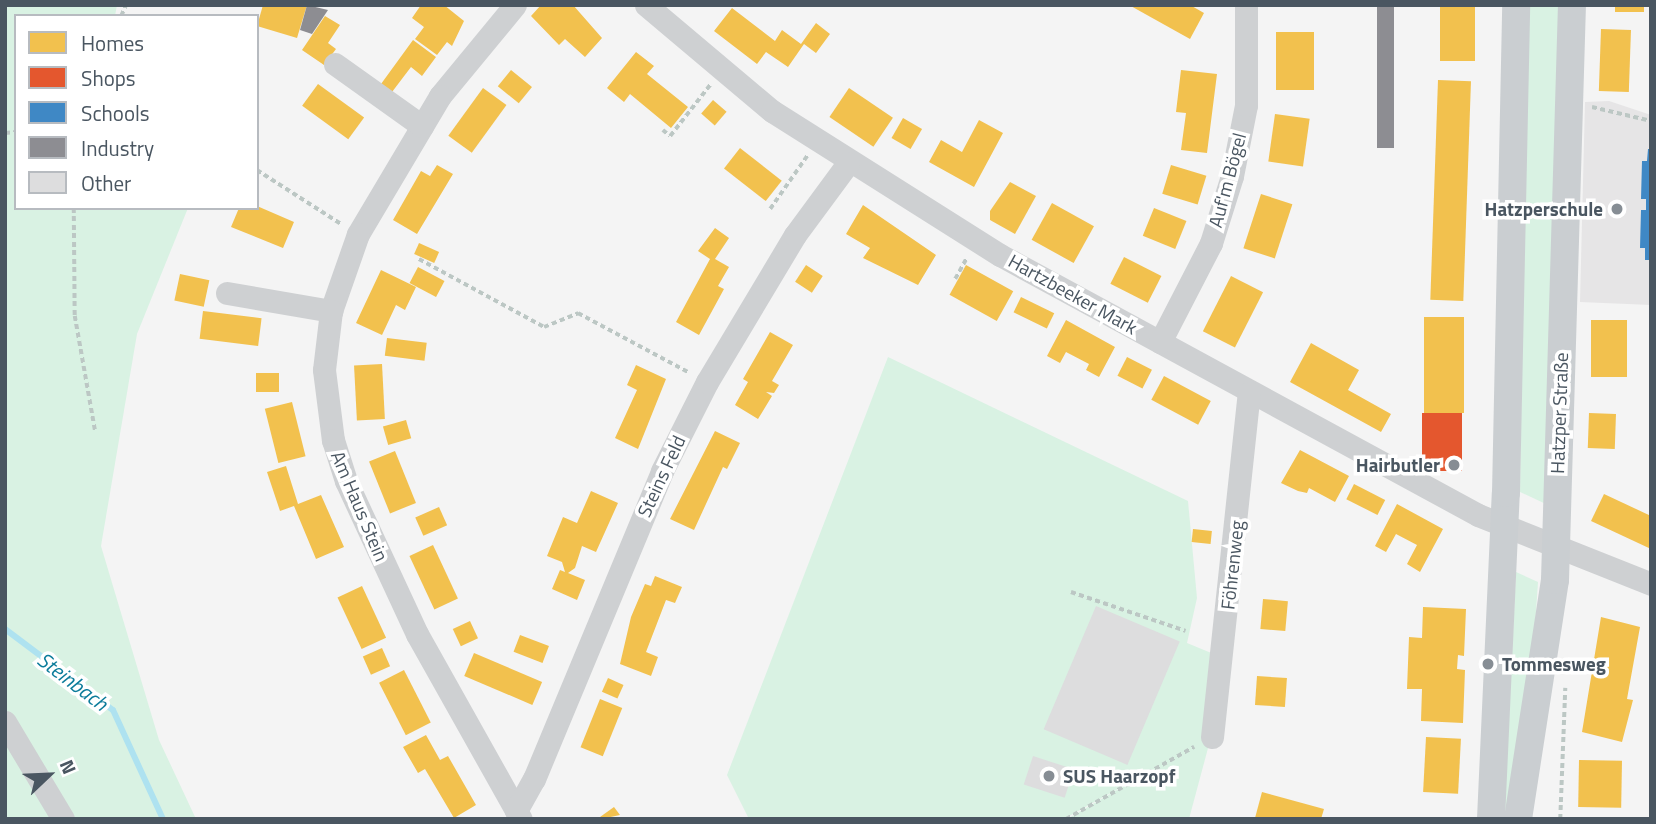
<!DOCTYPE html>
<meta charset="utf-8">
<style>
body{margin:0}
#map{position:relative;width:1656px;height:824px;overflow:hidden;background:#f4f4f4;font-family:"Titillium Web",sans-serif}
div>[style]{position:absolute}
.education>*{inset:0;background:#e6e5e6}
.green>*{inset:0;background:#d9f2e3}
.homes>*{inset:0;background:#f2c14e;transform-origin:0 0}
.shops>*{inset:0;background:#e4572e;transform-origin:0 0}
.schools>*{inset:0;background:#3f88c5}
.industry>*{inset:0;background:#8d8d92;transform-origin:0 0}
.stream>*{height:6px;margin:-3px;padding:0 3px;transform-origin:3px;border-radius:3px;background:#aee2f0}
.building>*{inset:0;background:#ddddde;transform-origin:0 0}
.path>*{height:3.5px;margin-top:-1.75px;transform-origin:0;background:repeating-linear-gradient(90deg,#bcc7c4 0 5px,transparent 0 8.5px)}
.minor>*{height:23px;margin:-11.5px;padding:0 11.5px;transform-origin:11.5px;border-radius:11.5px;background:#ced0d2}
.major>*{height:28px;margin:-14px;padding:0 14px;transform-origin:14px;border-radius:14px;background:#caced1}
.dots>*{width:19px;height:19px;translate:-50% -50%;box-sizing:border-box;border:4px solid #fff;border-radius:50%}
span{translate:-50% -50%;white-space:nowrap;text-align:center;line-height:1.15;-webkit-text-stroke:7px #fff;paint-order:stroke}
.street-label{font-size:19px;color:#4a5661}
.poi-label{font-size:19px;color:#4a5661;font-weight:700}
.right{translate:-100% -50%;text-align:right}
.left{translate:0 -50%;text-align:left}
.water-label{font-size:21px;color:#0c7c9b;font-style:italic}
.frame{position:absolute;inset:0;border:7px solid #4a5661;pointer-events:none}
.legend{position:absolute;left:14px;top:14px;width:245px;height:196px;box-sizing:border-box;background:#fff;border:2px solid #b7bbc0;margin:0;padding:9px 12px;list-style:none;font-size:21px;color:#4a5661}
.legend li{display:flex;align-items:center;gap:14px;height:35px}
.legend b{width:35px;border:2px solid #b7bbc0}
.north{position:absolute;left:14px;top:740px;width:70px;height:70px;-webkit-text-stroke:5px #fff;paint-order:stroke;rotate:67deg;font-size:19px;font-weight:700;line-height:28px;text-align:center;color:#4a5661}
.north::after{content:'';display:block;margin:auto;width:24px;height:32px;background:#4a5661;clip-path:polygon(50% 0,100% 100%,50% 72%,0 100%)}
</style>
<div id="map">
<div class="education">
<div style="clip-path:polygon(1609px 101px,1651px 115px,1651px 305px,1580px 302px,1585px 102px)"></div>
</div>
<div class="green">
<div style="clip-path:polygon(5px 5px,117px 5px,115px 16px,16px 16px,16px 208px,188px 208px,137px 334px,101px 546px,159px 740px,196px 819px,66px 819px,5px 718px)"></div>
<div style="clip-path:polygon(1527px 5px,1561px 5px,1548px 505px,1520px 492px)"></div>
<div style="clip-path:polygon(888px 357px,1188px 501px,1197px 598px,1187px 643px,1221px 657px,1211px 737px,1189px 819px,1067px 819px,1150px 771px,1064px 819px,749px 819px,727px 775px)"></div>
<div style="clip-path:polygon(1516px 572px,1538px 582px,1532px 671px,1504px 819px)"></div>
<div style="clip-path:polygon(5px 725px,61px 819px,5px 819px)"></div>
</div>
<div class="homes">
<div style="clip-path:polygon(263px 5px,307px 5px,297px 38px,257px 26px)"></div>
<div style="clip-path:polygon(421px 5px,444px 5px,464px 21px,452px 46px,447px 42px,437px 55px,415px 39px,424px 27px,412px 18px)"></div>
<div style="clip-path:polygon(541px 5px,573px 5px,602px 38px,585px 57px,565px 39px,559px 45px,531px 16px)"></div>
<div style="clip-path:polygon(1129px 5px,1190px 5px,1204px 13px,1190px 39px)"></div>
<div style="left:1440px;top:5px;width:35px;height:56px"></div>
<div style="left:1615px;top:5px;width:29px;height:7px"></div>
<div style="clip-path:polygon(732px 8px,775px 41px,782px 30px,801px 44px,816px 23px,830px 34px,816px 53px,804px 44px,788px 67px,766px 52px,757px 64px,714px 31px)"></div>
<div style="clip-path:polygon(325px 16px,340px 25px,328px 43px,336px 49px,324px 65px,302px 50px)"></div>
<div style="left:1601px;top:29px;width:30px;height:62px;rotate:2deg"></div>
<div style="left:1276px;top:32px;width:38px;height:58px"></div>
<div style="clip-path:polygon(413px 40px,436px 57px,422px 76px,411px 67px,392px 92px,381px 84px)"></div>
<div style="clip-path:polygon(636px 52px,654px 66px,647px 74px,688px 107px,671px 128px,630px 94px,624px 102px,607px 88px)"></div>
<div style="left:511px;top:70px;width:27px;height:21px;rotate:39deg"></div>
<div style="clip-path:polygon(1181px 70px,1217px 74px,1207px 153px,1181px 150px,1186px 113px,1176px 112px)"></div>
<div style="left:1438px;top:80px;width:33px;height:220px;rotate:2deg"></div>
<div style="left:318px;top:84px;width:57px;height:27px;rotate:36deg"></div>
<div style="left:483px;top:88px;width:29px;height:59px;rotate:36deg"></div>
<div style="left:849px;top:88px;width:53px;height:35px;rotate:34deg"></div>
<div style="left:713px;top:100px;width:18px;height:18px;rotate:41deg"></div>
<div style="left:1275px;top:114px;width:35px;height:48px;rotate:8deg"></div>
<div style="left:903px;top:118px;width:22px;height:23px;rotate:30deg"></div>
<div style="clip-path:polygon(979px 120px,1003px 133px,974px 187px,929px 162px,941px 140px,962px 152px)"></div>
<div style="left:740px;top:148px;width:53px;height:26px;rotate:38deg"></div>
<div style="clip-path:polygon(437px 165px,453px 174px,417px 234px,393px 220px,421px 171px,430px 176px)"></div>
<div style="left:1171px;top:165px;width:37px;height:30px;rotate:17deg"></div>
<div style="clip-path:polygon(1010px 182px,1036px 196px,1015px 234px,990px 220px,990px 211px)"></div>
<div style="left:1261px;top:194px;width:33px;height:57px;rotate:18deg"></div>
<div style="left:1052px;top:203px;width:48px;height:42px;rotate:29deg"></div>
<div style="clip-path:polygon(863px 205px,936px 255px,918px 285px,863px 258px,870px 248px,846px 234px)"></div>
<div style="clip-path:polygon(257px 206px,294px 222px,283px 248px,231px 227px,239px 208px)"></div>
<div style="left:1154px;top:208px;width:35px;height:30px;rotate:22deg"></div>
<div style="clip-path:polygon(715px 228px,729px 238px,715px 259px,729px 267px,718px 286px,724px 289px,699px 335px,676px 322px,710px 259px,698px 251px)"></div>
<div style="left:419px;top:243px;width:22px;height:12px;rotate:24deg"></div>
<div style="left:1124px;top:257px;width:42px;height:30px;rotate:27deg"></div>
<div style="left:806px;top:265px;width:20px;height:20px;rotate:33deg"></div>
<div style="left:966px;top:265px;width:54px;height:34px;rotate:29deg"></div>
<div style="left:418px;top:267px;width:30px;height:18px;rotate:28deg"></div>
<div style="clip-path:polygon(381px 270px,416px 287px,405px 310px,396px 305px,382px 335px,356px 323px)"></div>
<div style="left:180px;top:274px;width:30px;height:27px;rotate:12deg"></div>
<div style="left:1231px;top:276px;width:36px;height:62px;rotate:27deg"></div>
<div style="left:1021px;top:297px;width:37px;height:17px;rotate:26deg"></div>
<div style="left:203px;top:311px;width:59px;height:28px;rotate:7deg"></div>
<div style="left:1424px;top:317px;width:40px;height:96px"></div>
<div style="clip-path:polygon(1066px 320px,1115px 347px,1099px 377px,1086px 370px,1089px 364px,1066px 352px,1060px 363px,1047px 356px)"></div>
<div style="left:1591px;top:320px;width:36px;height:57px"></div>
<div style="clip-path:polygon(770px 332px,793px 345px,772px 381px,779px 385px,774px 393px,766px 392px,772px 396px,758px 419px,735px 405px,748px 382px,743px 379px)"></div>
<div style="left:387px;top:338px;width:40px;height:18px;rotate:7deg"></div>
<div style="clip-path:polygon(1311px 343px,1359px 370px,1348px 390px,1391px 414px,1381px 432px,1290px 382px)"></div>
<div style="left:1127px;top:357px;width:28px;height:21px;rotate:27deg"></div>
<div style="left:382px;top:364px;width:55px;height:28px;rotate:87deg"></div>
<div style="clip-path:polygon(636px 365px,666px 379px,638px 449px,615px 438px,637px 390px,627px 385px)"></div>
<div style="left:256px;top:373px;width:23px;height:19px"></div>
<div style="left:1164px;top:376px;width:53px;height:27px;rotate:28deg"></div>
<div style="left:292px;top:402px;width:56px;height:28px;rotate:76deg"></div>
<div style="left:1589px;top:413px;width:27px;height:35px;rotate:2deg"></div>
<div style="left:406px;top:420px;width:19px;height:24px;rotate:74deg"></div>
<div style="clip-path:polygon(715px 431px,740px 443px,727px 469px,723px 467px,694px 530px,670px 519px)"></div>
<div style="clip-path:polygon(1300px 450px,1349px 476px,1335px 502px,1309px 488px,1307px 493px,1298px 491px,1281px 483px)"></div>
<div style="left:395px;top:451px;width:56px;height:28px;rotate:68deg"></div>
<div style="clip-path:polygon(286px 466px,298px 504px,321px 495px,344px 547px,316px 559px,294px 506px,280px 511px,267px 472px)"></div>
<div style="left:1354px;top:484px;width:35px;height:17px;rotate:27deg"></div>
<div style="clip-path:polygon(591px 491px,618px 503px,596px 552px,582px 546px,575px 568px,568px 573px,585px 580px,577px 600px,552px 589px,560px 570px,565px 572px,562px 562px,547px 556px,563px 517px,577px 523px)"></div>
<div style="clip-path:polygon(1604px 494px,1651px 516px,1651px 549px,1591px 521px)"></div>
<div style="clip-path:polygon(1397px 504px,1443px 529px,1420px 572px,1407px 564px,1417px 545px,1396px 534px,1386px 552px,1375px 546px)"></div>
<div style="left:439px;top:507px;width:20px;height:26px;rotate:66deg"></div>
<div style="left:1193px;top:529px;width:19px;height:13px;rotate:6deg"></div>
<div style="left:433px;top:545px;width:59px;height:26px;rotate:65deg"></div>
<div style="clip-path:polygon(655px 576px,682px 587px,675px 603px,666px 600px,646px 652px,658px 657px,651px 676px,620px 664px,631px 617px,645px 584px,651px 586px)"></div>
<div style="left:362px;top:586px;width:57px;height:27px;rotate:65deg"></div>
<div style="left:1263px;top:599px;width:25px;height:30px;rotate:5deg"></div>
<div style="clip-path:polygon(1423px 607px,1466px 609px,1464px 656px,1458px 655px,1457px 669px,1465px 670px,1463px 723px,1421px 721px,1422px 689px,1407px 689px,1409px 637px,1422px 638px)"></div>
<div style="clip-path:polygon(1601px 617px,1640px 627px,1627px 699px,1633px 700px,1622px 742px,1582px 732px)"></div>
<div style="left:470px;top:621px;width:19px;height:19px;rotate:65deg"></div>
<div style="left:520px;top:635px;width:31px;height:18px;rotate:21deg"></div>
<div style="left:382px;top:648px;width:20px;height:21px;rotate:66deg"></div>
<div style="left:474px;top:653px;width:74px;height:25px;rotate:23deg"></div>
<div style="left:404px;top:670px;width:59px;height:28px;rotate:63deg"></div>
<div style="left:1257px;top:676px;width:30px;height:29px;rotate:4deg"></div>
<div style="left:608px;top:678px;width:17px;height:15px;rotate:24deg"></div>
<div style="left:600px;top:699px;width:24px;height:52px;rotate:22deg"></div>
<div style="clip-path:polygon(426px 735px,440px 760px,448px 756px,476px 805px,454px 818px,425px 769px,418px 773px,403px 747px)"></div>
<div style="left:1426px;top:737px;width:35px;height:55px;rotate:3deg"></div>
<div style="left:1579px;top:760px;width:43px;height:47px;rotate:1deg"></div>
<div style="clip-path:polygon(1262px 792px,1324px 809px,1321px 819px,1255px 818px)"></div>
<div style="clip-path:polygon(614px 807px,620px 815px,601px 819px,600px 817px)"></div>
</div>
<div class="shops">
<div style="left:1422px;top:413px;width:40px;height:58px"></div>
</div>
<div class="schools">
<div style="clip-path:polygon(1648px 149px,1651px 149px,1651px 260px,1645px 260px,1645px 248px,1640px 248px,1641px 210px,1646px 210px,1646px 199px,1641px 199px,1642px 161px,1647px 161px)"></div>
</div>
<div class="industry">
<div style="clip-path:polygon(307px 5px,328px 10px,312px 34px,300px 30px)"></div>
<div style="left:1377px;top:5px;width:17px;height:143px"></div>
</div>
<div class="stream">
<div style="left:5px;top:629px;width:135px;rotate:36.9deg"></div>
<div style="left:113px;top:710px;width:120px;rotate:65.4deg"></div>
</div>
<div class="building">
<div style="left:1096px;top:606px;width:91px;height:134px;rotate:23deg"></div>
<div style="left:1033px;top:756px;width:43px;height:30px;rotate:18deg"></div>
</div>
<div class="path">
<div style="left:121px;top:16px;width:12px;rotate:-66deg"></div>
<div style="left:1592px;top:107px;width:61px;rotate:13.3deg"></div>
<div style="left:663px;top:130px;width:9px;rotate:41deg"></div>
<div style="left:670px;top:136px;width:65px;rotate:-51.9deg"></div>
<div style="left:5px;top:133px;width:11px;rotate:-5deg"></div>
<div style="left:257px;top:170px;width:100px;rotate:32.7deg"></div>
<div style="left:74px;top:208px;width:108px;rotate:89.5deg"></div>
<div style="left:75px;top:316px;width:116px;rotate:80deg"></div>
<div style="left:770px;top:209px;width:65px;rotate:-55.1deg"></div>
<div style="left:419px;top:259px;width:142px;rotate:28.5deg"></div>
<div style="left:544px;top:327px;width:37px;rotate:-22deg"></div>
<div style="left:578px;top:313px;width:127px;rotate:28.2deg"></div>
<div style="left:955px;top:279px;width:23px;rotate:-61deg"></div>
<div style="left:1071px;top:592px;width:121px;rotate:18.7deg"></div>
<div style="left:1066px;top:819px;width:147px;rotate:-29.4deg"></div>
<div style="left:1560px;top:819px;width:131px;rotate:-87.8deg"></div>
</div>
<div class="minor">
<div style="left:515px;top:5px;width:118px;rotate:129.5deg"></div>
<div style="left:440px;top:96px;width:161px;rotate:120.7deg"></div>
<div style="left:358px;top:234px;width:82px;rotate:109.3deg"></div>
<div style="left:331px;top:311px;width:59px;rotate:96.8deg"></div>
<div style="left:324px;top:370px;width:71px;rotate:82.7deg"></div>
<div style="left:333px;top:440px;width:43px;rotate:72.4deg"></div>
<div style="left:346px;top:481px;width:169px;rotate:65.1deg"></div>
<div style="left:417px;top:634px;width:212px;rotate:60.7deg"></div>
<div style="left:646px;top:5px;width:165px;rotate:40.1deg"></div>
<div style="left:772px;top:111px;width:270px;rotate:32.3deg"></div>
<div style="left:1000px;top:255px;width:544px;rotate:28.54deg"></div>
<div style="left:1478px;top:515px;width:186px;rotate:21.7deg"></div>
<div style="left:335px;top:64px;width:107px;rotate:35.5deg"></div>
<div style="left:227px;top:293px;width:106px;rotate:9.8deg"></div>
<div style="left:1160px;top:342px;width:111px;rotate:-62.7deg"></div>
<div style="left:1211px;top:243px;width:70px;rotate:-72.6deg"></div>
<div style="left:1232px;top:176px;width:72px;rotate:-78.8deg"></div>
<div style="left:1246px;top:105px;width:100px;rotate:-90deg"></div>
<div style="left:5px;top:722px;width:113px;rotate:59.1deg"></div>
<div style="left:1212px;top:737px;width:346px;rotate:-83.9deg"></div>
<div style="left:516px;top:811px;width:37px;rotate:-61deg"></div>
<div style="left:534px;top:779px;width:334px;rotate:-67.4deg"></div>
<div style="left:662px;top:471px;width:100px;rotate:-63.2deg"></div>
<div style="left:707px;top:382px;width:171px;rotate:-59.1deg"></div>
<div style="left:795px;top:235px;width:89px;rotate:-53.6deg"></div>
</div>
<div class="major">
<div style="left:1491px;top:819px;width:326px;rotate:-87.4deg"></div>
<div style="left:1506px;top:493px;width:488px;rotate:-88.8deg"></div>
<div style="left:1518px;top:819px;width:242px;rotate:-81.2deg"></div>
<div style="left:1555px;top:580px;width:575px;rotate:-88.31deg"></div>
</div>
<div class="dots">
<div style="left:1617px;top:209px;background:#868d94"></div>
<div style="left:1454px;top:465px;background:#868d94"></div>
<div style="left:1488px;top:664px;background:#868d94"></div>
<div style="left:1049px;top:776px;background:#868d94"></div>
</div>
<div class="street-label">
<span style="left:1227px;top:180px;rotate:-75deg">Auf'm Bögel</span>
<span style="left:1073px;top:294px;rotate:29deg">Hartzbeeker Mark</span>
<span style="left:1559px;top:413px;rotate:-88deg">Hatzper Straße</span>
<span style="left:661px;top:476px;rotate:-65deg">Steins Feld</span>
<span style="left:360px;top:506px;rotate:67deg">Am Haus Stein</span>
<span style="left:1232px;top:565px;rotate:-84deg">Föhrenweg</span>
</div>
<div class="poi-label">
<span class="right" style="left:1603px;top:209px">Hatzperschule</span>
<span class="right" style="left:1440px;top:465px">Hairbutler</span>
<span class="left" style="left:1502px;top:664px">Tommesweg</span>
<span class="left" style="left:1063px;top:776px">SUS Haarzopf</span>
</div>
<div class="water-label">
<span style="left:73px;top:681px;rotate:37deg">Steinbach</span>
</div>
<div class="frame"></div>
<ul class="legend">
<li><b style="height:19px;background:#f2c14e"></b>Homes</li>
<li><b style="height:19px;background:#e4572e"></b>Shops</li>
<li><b style="height:19px;background:#3f88c5"></b>Schools</li>
<li><b style="height:19px;background:#8d8d92"></b>Industry</li>
<li><b style="height:19px;background:#ddddde"></b>Other</li>
</ul>
<div class="north">N</div>
</div>
